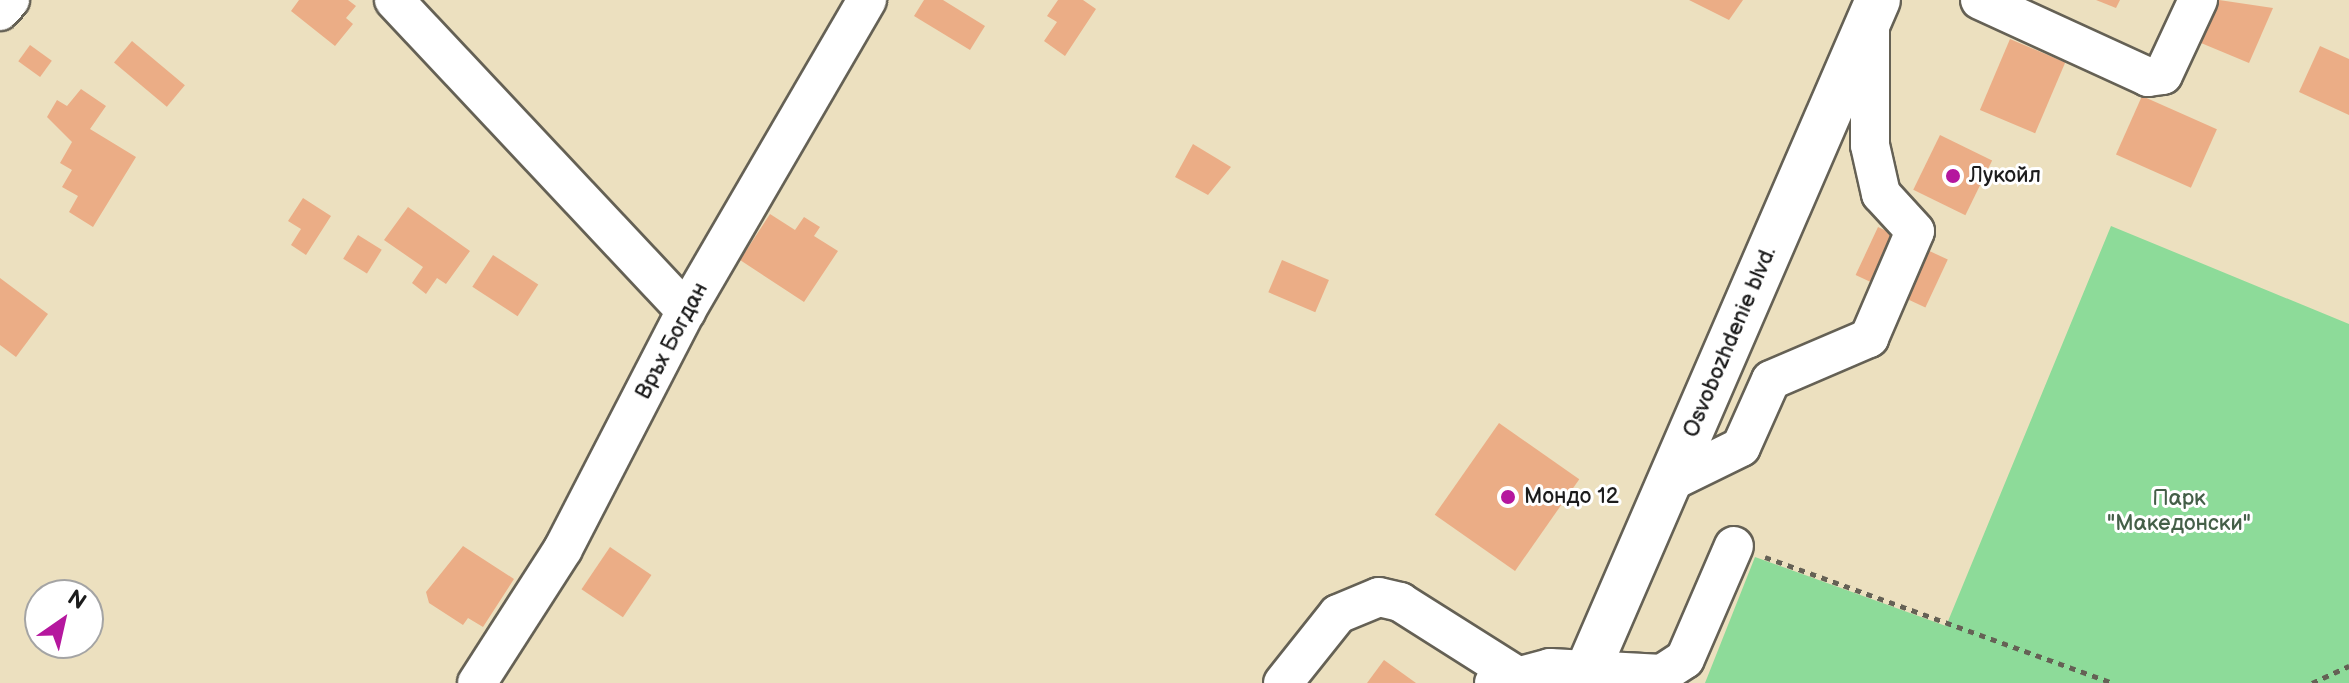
<!DOCTYPE html>
<meta charset="utf-8">
<style>
body{margin:0}
#map{position:relative;width:2349px;height:683px;overflow:hidden;background:#ece0bf;font-family:"Balsamiq Sans",sans-serif}
div>[style]{position:absolute}
.green>*{inset:0;background:#8ddb99}
.building>*{inset:0;background:#ebad86;transform-origin:0 0}
.path>*{height:5px;margin-top:-2.5px;transform-origin:0;background:repeating-linear-gradient(90deg,#656155 0 6px,transparent 0 12px)}
.roads{filter:drop-shadow(2px 0 #656155) drop-shadow(-2px 0 #656155) drop-shadow(0 2px #656155) drop-shadow(0 -2px #656155)}
.minor>*{height:38px;margin:-19px;padding:0 19px;transform-origin:19px;border-radius:19px;background:#fff}
.major>*{height:44px;margin:-22px;padding:0 22px;transform-origin:22px;border-radius:22px;background:#fff}
.dots>*{width:22px;height:22px;translate:-50% -50%;box-sizing:border-box;border:4px solid #fff;border-radius:50%}
span{translate:-50% -50%;white-space:nowrap;text-align:center;line-height:1.15;-webkit-text-stroke:6px #fff;paint-order:stroke}
.poi-label{font-size:22px;color:#1c1c1c}
.left{translate:0 -50%;text-align:left}
.street-label{font-size:22px;color:#1c1c1c}
.park-label{font-size:22px;color:#445f48}
.north{position:absolute;left:24px;top:579px;width:80px;height:80px;box-sizing:border-box;background:#fff;border:2px solid #a4a4a4;border-radius:50%;rotate:34deg;font-size:22px;font-weight:700;line-height:32px;text-align:center;color:#1c1c1c}
.north::after{content:'';display:block;margin:auto;width:28px;height:36px;background:#b5179e;clip-path:polygon(50% 0,100% 100%,50% 72%,0 100%)}
</style>
<div id="map">
<div class="green">
<div style="clip-path:polygon(2111px 226px,2349px 324px,2349px 683px,1705px 683px,1755px 557px,1946px 626px)"></div>
</div>
<div class="building">
<div style="clip-path:polygon(299px 0,348px 0,356px 6px,346px 18px,353px 24px,335px 46px,291px 11px)"></div>
<div style="clip-path:polygon(924px 0,943px 0,985px 26px,970px 50px,914px 16px)"></div>
<div style="clip-path:polygon(1058px 0,1083px 0,1096px 9px,1065px 56px,1044px 41px,1057px 22px,1047px 16px)"></div>
<div style="clip-path:polygon(1689px 0,1743px 0,1729px 20px)"></div>
<div style="clip-path:polygon(2096px 0,2120px 0,2116px 8px)"></div>
<div style="clip-path:polygon(2219px 0,2273px 8px,2249px 63px,2201px 43px)"></div>
<div style="left:2010px;top:39px;width:60px;height:77px;rotate:23deg"></div>
<div style="left:132px;top:41px;width:69px;height:28px;rotate:40deg"></div>
<div style="left:30px;top:45px;width:27px;height:20px;rotate:36deg"></div>
<div style="clip-path:polygon(2320px 46px,2349px 59px,2349px 115px,2299px 92px)"></div>
<div style="clip-path:polygon(81px 89px,106px 106px,90px 129px,136px 157px,93px 227px,69px 212px,78px 196px,62px 187px,72px 170px,60px 163px,72px 142px,47px 117px,57px 100px,67px 106px)"></div>
<div style="left:2142px;top:96px;width:82px;height:64px;rotate:24deg"></div>
<div style="left:1940px;top:135px;width:58px;height:61px;rotate:26deg"></div>
<div style="clip-path:polygon(1193px 144px,1231px 167px,1208px 195px,1175px 177px)"></div>
<div style="clip-path:polygon(303px 198px,331px 216px,306px 255px,291px 245px,301px 229px,288px 221px)"></div>
<div style="clip-path:polygon(408px 207px,470px 251px,446px 284px,437px 278px,426px 294px,412px 283px,423px 267px,384px 240px)"></div>
<div style="clip-path:polygon(770px 214px,795px 230px,804px 217px,820px 227px,814px 236px,838px 251px,804px 302px,740px 260px)"></div>
<div style="left:1878px;top:227px;width:77px;height:53px;rotate:25deg"></div>
<div style="left:358px;top:235px;width:28px;height:28px;rotate:32deg"></div>
<div style="left:493px;top:255px;width:54px;height:38px;rotate:33deg"></div>
<div style="left:1282px;top:260px;width:51px;height:35px;rotate:23deg"></div>
<div style="clip-path:polygon(0 278px,48px 314px,16px 357px,0 345px)"></div>
<div style="left:1499px;top:423px;width:98px;height:112px;rotate:35deg"></div>
<div style="clip-path:polygon(463px 546px,514px 579px,483px 627px,468px 618px,463px 625px,429px 603px,426px 592px)"></div>
<div style="left:610px;top:547px;width:50px;height:51px;rotate:34deg"></div>
<div style="clip-path:polygon(1384px 660px,1416px 683px,1367px 683px)"></div>
</div>
<div class="path">
<div style="left:1765px;top:557px;width:371px;rotate:19.9deg"></div>
<div style="left:2312px;top:683px;width:41px;rotate:-24.7deg"></div>
</div>
<div class="roads">
<div class="minor">
<div style="left:394px;top:0;width:427px;rotate:46.8deg"></div>
<div style="left:1980px;top:0;width:185px;rotate:24.6deg"></div>
<div style="left:2148px;top:77px;width:15px;rotate:-8deg"></div>
<div style="left:2163px;top:75px;width:83px;rotate:-65deg"></div>
<div style="left:0;top:11px;width:15px;rotate:-48deg"></div>
<div style="left:1670px;top:482px;width:79px;rotate:-26.2deg"></div>
<div style="left:1741px;top:447px;width:73px;rotate:-65.9deg"></div>
<div style="left:1771px;top:380px;width:107px;rotate:-23.2deg"></div>
<div style="left:1869px;top:338px;width:116px;rotate:-66.7deg"></div>
<div style="left:1915px;top:231px;width:50px;rotate:-132.6deg"></div>
<div style="left:1881px;top:194px;width:50px;rotate:-102.7deg"></div>
<div style="left:1870px;top:145px;width:122px;rotate:-90deg"></div>
<div style="left:477px;top:683px;width:159px;rotate:-57.3deg"></div>
<div style="left:563px;top:549px;width:268px;rotate:-62.7deg"></div>
<div style="left:686px;top:311px;width:360px;rotate:-59.8deg"></div>
<div style="left:1283px;top:683px;width:88px;rotate:-51.4deg"></div>
<div style="left:1338px;top:614px;width:44px;rotate:-22.5deg"></div>
<div style="left:1379px;top:597px;width:22px;rotate:13deg"></div>
<div style="left:1400px;top:602px;width:135px;rotate:32.3deg"></div>
<div style="left:1494px;top:683px;width:58px;rotate:-15deg"></div>
<div style="left:1550px;top:668px;width:112px;rotate:3.1deg"></div>
<div style="left:1662px;top:674px;width:27px;rotate:-33deg"></div>
<div style="left:1685px;top:659px;width:123px;rotate:-66.6deg"></div>
</div>
<div class="major">
<div style="left:1582px;top:683px;width:744px;rotate:-66.57deg"></div>
</div>
</div>
<div class="dots">
<div style="left:1953px;top:176px;background:#b5179e"></div>
<div style="left:1508px;top:497px;background:#b5179e"></div>
</div>
<div class="poi-label">
<span class="left" style="left:1969px;top:176px">Лукойл</span>
<span class="left" style="left:1524px;top:497px">Мондо 12</span>
</div>
<div class="street-label">
<span style="left:672px;top:341px;rotate:-62deg">Връх Богдан</span>
<span style="left:1730px;top:342px;rotate:-67deg">Osvobozhdenie blvd.</span>
</div>
<div class="park-label">
<span style="left:2179px;top:511px">Парк<br>"Македонски"</span>
</div>
<div class="north">N</div>
</div>
